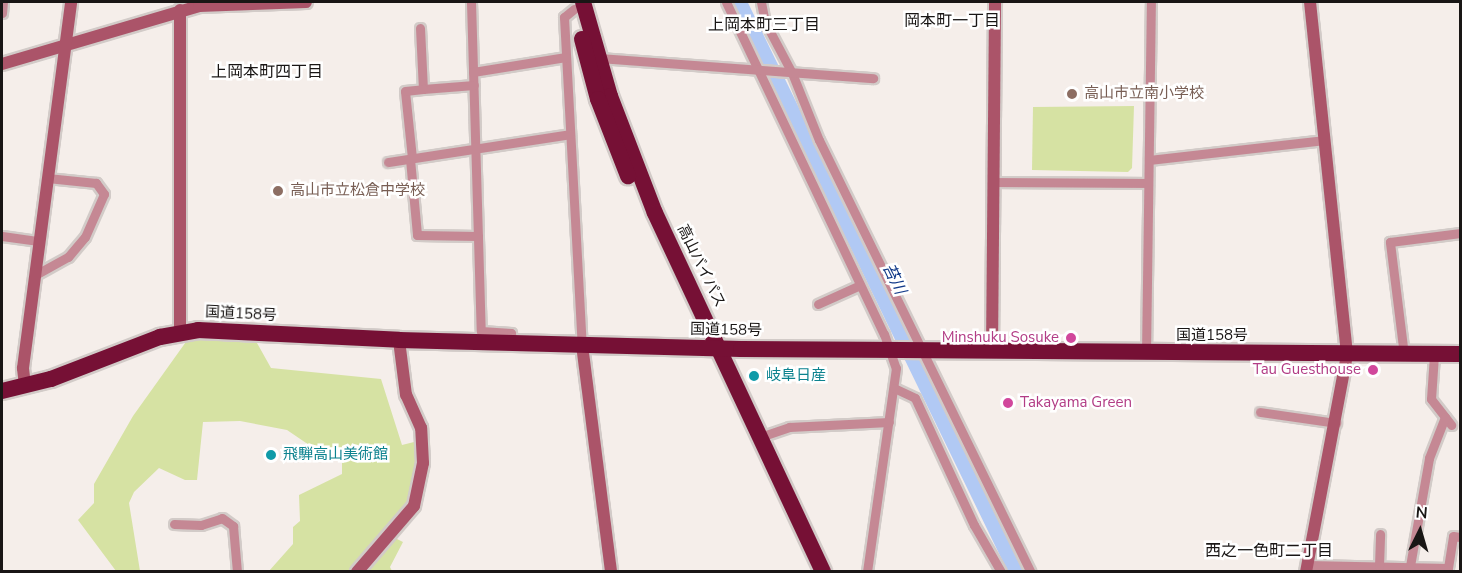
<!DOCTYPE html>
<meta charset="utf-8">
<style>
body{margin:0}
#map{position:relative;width:1462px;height:573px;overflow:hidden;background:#f5eeea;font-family:"Nunito Sans","Noto Sans JP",sans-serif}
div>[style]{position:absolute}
.green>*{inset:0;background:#d6e2a3}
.river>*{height:15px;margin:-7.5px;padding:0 7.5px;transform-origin:7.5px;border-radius:7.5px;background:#b1c9f4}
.roads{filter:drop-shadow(2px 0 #d2cbc8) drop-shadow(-2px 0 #d2cbc8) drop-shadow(0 2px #d2cbc8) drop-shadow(0 -2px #d2cbc8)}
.street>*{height:9px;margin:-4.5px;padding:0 4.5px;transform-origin:4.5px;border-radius:4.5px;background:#c58894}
.secondary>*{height:12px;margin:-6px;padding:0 6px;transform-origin:6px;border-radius:6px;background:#ab5469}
.highway>*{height:16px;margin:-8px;padding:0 8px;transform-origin:8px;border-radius:8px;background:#761035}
.dots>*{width:16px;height:16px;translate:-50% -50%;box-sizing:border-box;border:3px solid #fff;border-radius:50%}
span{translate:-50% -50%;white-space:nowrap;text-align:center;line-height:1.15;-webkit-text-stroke:5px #fff;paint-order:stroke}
.education-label{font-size:15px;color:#785e54}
.left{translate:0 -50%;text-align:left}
.street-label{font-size:15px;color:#191615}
.hotel-label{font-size:15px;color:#b23c85}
.right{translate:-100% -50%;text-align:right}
.culture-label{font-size:15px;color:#0d838f}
.neighbourhood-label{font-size:16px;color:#191615}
.water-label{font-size:16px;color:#123a89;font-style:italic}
.frame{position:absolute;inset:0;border:3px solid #191615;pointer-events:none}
.north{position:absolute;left:1390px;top:501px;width:60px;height:60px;-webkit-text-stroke:4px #fff;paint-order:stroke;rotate:5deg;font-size:16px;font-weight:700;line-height:24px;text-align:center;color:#191615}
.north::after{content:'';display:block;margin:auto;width:21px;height:27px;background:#191615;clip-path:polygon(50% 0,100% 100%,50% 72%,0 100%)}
</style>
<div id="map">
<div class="green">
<div style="clip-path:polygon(1134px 106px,1132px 168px,1128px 172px,1032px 170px,1033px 107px)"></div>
<div style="clip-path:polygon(188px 339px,257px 343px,271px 368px,381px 379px,402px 445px,418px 441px,420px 461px,409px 504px,348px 571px,269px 571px,293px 544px,293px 527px,300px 521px,299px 495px,342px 474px,342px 455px,312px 447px,287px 430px,240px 421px,203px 422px,197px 480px,185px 480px,159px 468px,134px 492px,129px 503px,140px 571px,116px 571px,78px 520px,94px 503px,94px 484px,133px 416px)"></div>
<div style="clip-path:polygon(393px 537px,403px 542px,390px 567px,392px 571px,365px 572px)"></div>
</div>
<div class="river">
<div style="left:739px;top:2px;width:634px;rotate:64.08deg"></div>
</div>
<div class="roads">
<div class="street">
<div style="left:471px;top:2px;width:329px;rotate:88.3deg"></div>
<div style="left:481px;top:331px;width:30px;rotate:4deg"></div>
<div style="left:511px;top:333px;width:10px;rotate:84deg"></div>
<div style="left:726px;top:2px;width:368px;rotate:64.6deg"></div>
<div style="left:884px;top:334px;width:36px;rotate:71deg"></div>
<div style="left:896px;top:368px;width:206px;rotate:98.1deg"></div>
<div style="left:761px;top:2px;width:20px;rotate:79deg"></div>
<div style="left:765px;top:22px;width:58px;rotate:62.1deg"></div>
<div style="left:792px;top:73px;width:72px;rotate:68.1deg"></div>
<div style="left:819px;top:140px;width:481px;rotate:63.9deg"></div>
<div style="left:574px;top:9px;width:13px;rotate:141deg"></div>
<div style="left:564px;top:17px;width:328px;rotate:86.9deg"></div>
<div style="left:2px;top:13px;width:11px;rotate:-85deg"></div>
<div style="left:420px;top:28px;width:61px;rotate:87.2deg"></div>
<div style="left:423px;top:89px;width:51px;rotate:-4.5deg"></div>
<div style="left:599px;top:58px;width:275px;rotate:4.2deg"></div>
<div style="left:473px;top:72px;width:94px;rotate:-9.2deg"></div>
<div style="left:412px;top:158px;width:67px;rotate:-96deg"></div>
<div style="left:405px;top:91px;width:18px;rotate:-6deg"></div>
<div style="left:410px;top:159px;width:76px;rotate:84.7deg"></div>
<div style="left:417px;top:235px;width:61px;rotate:0.9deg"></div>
<div style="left:1149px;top:160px;width:177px;rotate:-6.5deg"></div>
<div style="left:388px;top:162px;width:184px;rotate:-8.7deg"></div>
<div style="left:993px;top:182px;width:155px;rotate:0.4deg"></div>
<div style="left:2px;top:236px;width:37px;rotate:8deg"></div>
<div style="left:35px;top:275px;width:38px;rotate:-29deg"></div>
<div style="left:68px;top:257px;width:26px;rotate:-50deg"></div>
<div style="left:85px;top:237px;width:47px;rotate:-66.2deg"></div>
<div style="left:104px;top:194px;width:14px;rotate:-126deg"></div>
<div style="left:96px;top:183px;width:49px;rotate:-174.2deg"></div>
<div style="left:818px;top:304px;width:46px;rotate:-24.3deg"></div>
<div style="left:1146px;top:354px;width:352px;rotate:-89.2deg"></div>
<div style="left:1404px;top:355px;width:114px;rotate:-97.1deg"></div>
<div style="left:1390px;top:242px;width:71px;rotate:-7.3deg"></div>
<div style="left:1434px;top:355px;width:44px;rotate:93.9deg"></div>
<div style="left:1431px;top:399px;width:33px;rotate:52deg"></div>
<div style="left:894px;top:388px;width:23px;rotate:25deg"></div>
<div style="left:915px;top:398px;width:140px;rotate:65.1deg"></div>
<div style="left:974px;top:525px;width:54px;rotate:60.1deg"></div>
<div style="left:1260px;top:412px;width:77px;rotate:8.2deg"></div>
<div style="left:763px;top:436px;width:28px;rotate:-19deg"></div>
<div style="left:789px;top:427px;width:100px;rotate:-2.9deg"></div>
<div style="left:174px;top:524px;width:27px;rotate:2deg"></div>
<div style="left:201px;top:525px;width:22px;rotate:-18deg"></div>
<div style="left:222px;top:518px;width:14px;rotate:36deg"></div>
<div style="left:233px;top:526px;width:46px;rotate:85deg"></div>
<div style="left:1308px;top:565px;width:140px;rotate:1.2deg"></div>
<div style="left:1448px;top:568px;width:32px;rotate:-81deg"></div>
<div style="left:1453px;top:536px;width:7px;rotate:8deg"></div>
<div style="left:1379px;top:566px;width:32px;rotate:-88deg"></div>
<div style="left:1410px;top:566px;width:110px;rotate:-80deg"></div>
<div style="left:1429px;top:458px;width:44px;rotate:-68.7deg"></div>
</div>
<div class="secondary">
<div style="left:2px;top:64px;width:205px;rotate:-16.4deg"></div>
<div style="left:199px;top:6px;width:107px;rotate:-2.1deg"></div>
<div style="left:180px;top:331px;width:321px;rotate:-90deg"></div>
<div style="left:582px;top:345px;width:229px;rotate:82.7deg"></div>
<div style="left:992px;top:351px;width:349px;rotate:-89.5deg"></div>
<div style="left:25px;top:385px;width:17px;rotate:-97deg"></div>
<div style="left:23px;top:368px;width:369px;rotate:-82.5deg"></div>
<div style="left:357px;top:572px;width:87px;rotate:-49.2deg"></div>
<div style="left:414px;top:506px;width:44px;rotate:-78.2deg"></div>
<div style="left:423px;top:463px;width:35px;rotate:-93deg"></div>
<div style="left:421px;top:428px;width:36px;rotate:-114deg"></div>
<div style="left:406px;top:395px;width:55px;rotate:-97.3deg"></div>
<div style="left:1306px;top:572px;width:222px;rotate:-79.3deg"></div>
<div style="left:1347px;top:354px;width:354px;rotate:-96deg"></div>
</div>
<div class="highway">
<div style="left:583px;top:2px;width:98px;rotate:74deg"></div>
<div style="left:610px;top:96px;width:125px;rotate:69deg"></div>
<div style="left:655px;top:213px;width:396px;rotate:64.9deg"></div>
<div style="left:582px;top:39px;width:62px;rotate:75.1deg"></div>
<div style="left:598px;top:99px;width:83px;rotate:68.7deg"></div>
<div style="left:2px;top:391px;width:50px;rotate:-13.8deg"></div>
<div style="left:51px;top:379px;width:117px;rotate:-21.1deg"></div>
<div style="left:160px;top:337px;width:39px;rotate:-10deg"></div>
<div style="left:198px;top:330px;width:201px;rotate:2.8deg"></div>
<div style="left:399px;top:340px;width:342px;rotate:1.5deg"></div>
<div style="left:741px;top:349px;width:719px;rotate:0.4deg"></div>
</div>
</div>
<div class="dots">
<div style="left:1072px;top:94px;background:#8d6e63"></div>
<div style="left:278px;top:191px;background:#8d6e63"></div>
<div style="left:1071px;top:338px;background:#d1479c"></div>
<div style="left:1373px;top:370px;background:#d1479c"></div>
<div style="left:754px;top:376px;background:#0f9aa8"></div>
<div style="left:1008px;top:403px;background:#d1479c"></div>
<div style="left:271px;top:455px;background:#0f9aa8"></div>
</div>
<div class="education-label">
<span class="left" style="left:1084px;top:94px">高山市立南小学校</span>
<span class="left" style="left:290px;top:191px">高山市立松倉中学校</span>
</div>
<div class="street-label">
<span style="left:701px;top:266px;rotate:64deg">高山バイパス</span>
<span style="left:241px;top:314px;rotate:3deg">国道158号</span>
<span style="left:726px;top:330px;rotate:1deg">国道158号</span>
<span style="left:1212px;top:336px">国道158号</span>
</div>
<div class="hotel-label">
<span class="right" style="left:1059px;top:338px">Minshuku Sosuke</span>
<span class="right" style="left:1361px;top:370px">Tau Guesthouse</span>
<span class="left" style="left:1020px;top:403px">Takayama Green</span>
</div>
<div class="culture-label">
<span class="left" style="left:766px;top:376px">岐阜日産</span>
<span class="left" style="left:283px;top:455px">飛騨高山美術館</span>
</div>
<div class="neighbourhood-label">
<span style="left:952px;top:21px">岡本町一丁目</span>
<span style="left:764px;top:25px">上岡本町三丁目</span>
<span style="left:267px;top:72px">上岡本町四丁目</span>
<span style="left:1269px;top:551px">西之一色町二丁目</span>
</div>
<div class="water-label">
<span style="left:894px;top:279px;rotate:64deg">苔川</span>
</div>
<div class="frame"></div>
<div class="north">N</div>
</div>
